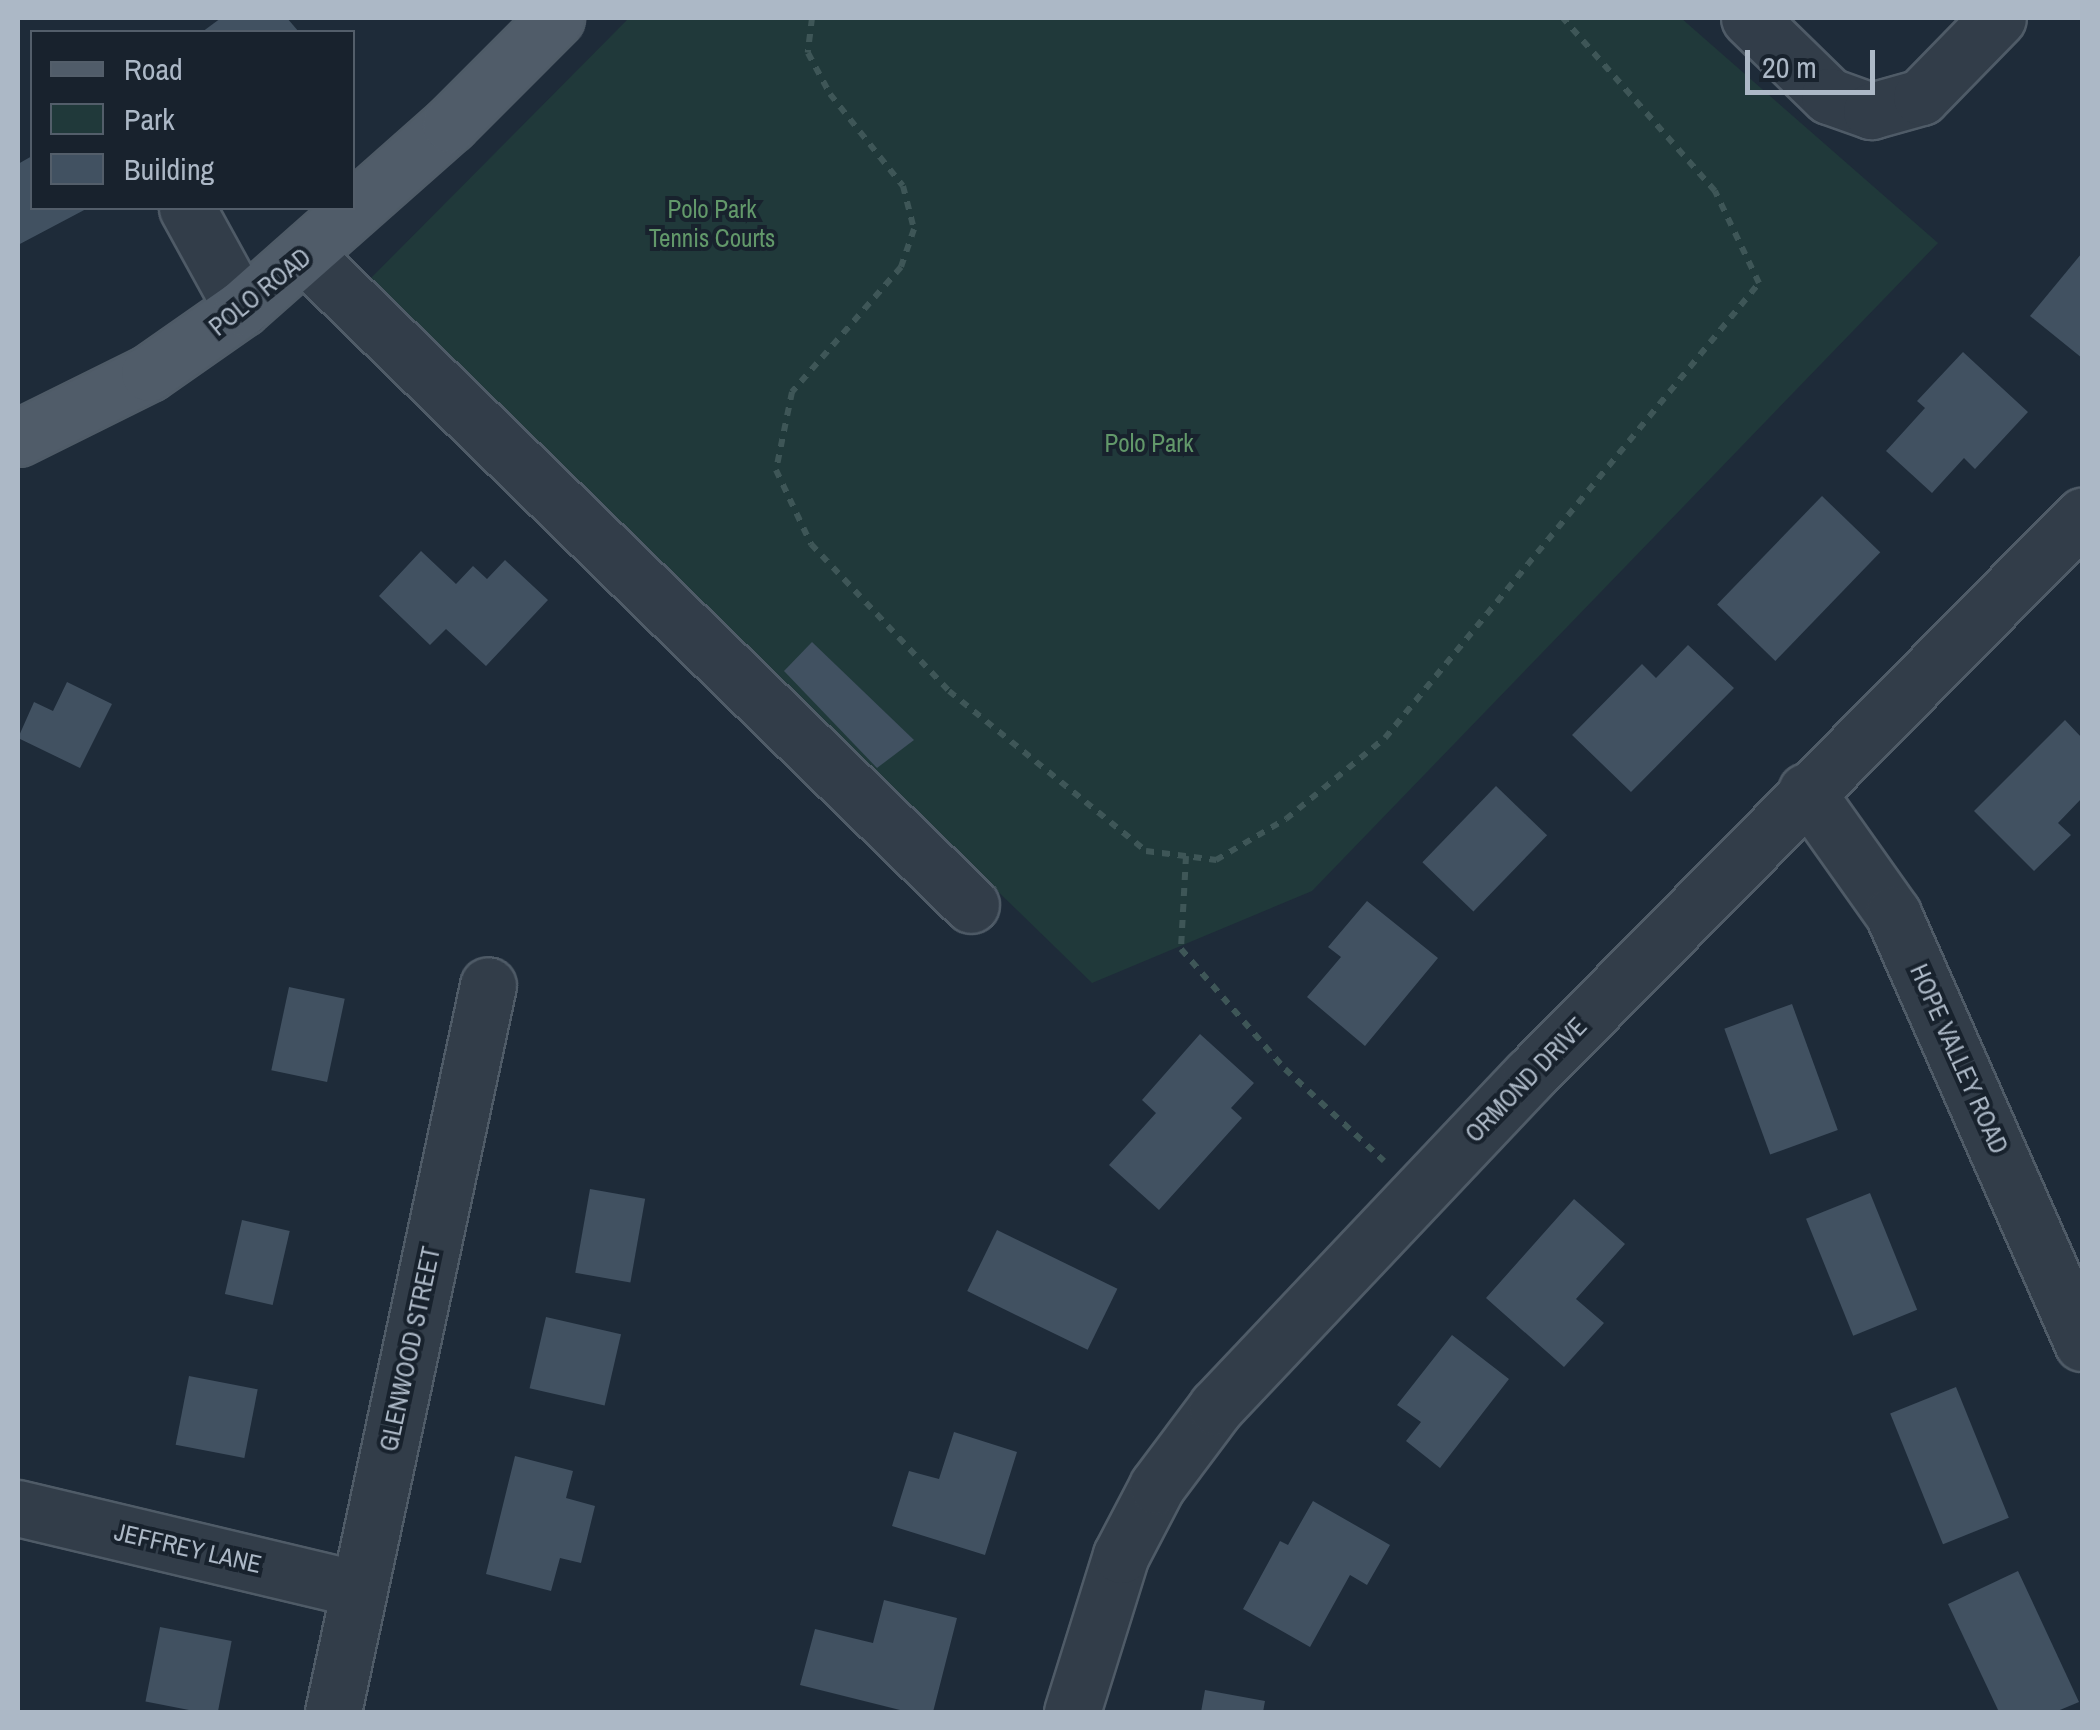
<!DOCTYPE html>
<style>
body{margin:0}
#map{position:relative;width:2100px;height:1730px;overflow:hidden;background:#1e2b39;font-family:"Archivo Narrow",sans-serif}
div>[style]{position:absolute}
.green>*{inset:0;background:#20393a}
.building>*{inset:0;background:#415161;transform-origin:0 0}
.path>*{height:6px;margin-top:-3px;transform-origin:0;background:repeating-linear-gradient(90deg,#3e5657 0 8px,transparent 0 16px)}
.roads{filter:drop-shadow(2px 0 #4f5b67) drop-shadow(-2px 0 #4f5b67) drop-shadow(0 2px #4f5b67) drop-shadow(0 -2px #4f5b67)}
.minor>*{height:55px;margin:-27.5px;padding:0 27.5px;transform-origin:27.5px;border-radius:27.5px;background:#323d49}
.major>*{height:55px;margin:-27.5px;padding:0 27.5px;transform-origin:27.5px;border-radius:27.5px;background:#505c69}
span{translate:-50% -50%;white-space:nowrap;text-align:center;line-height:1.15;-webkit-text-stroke:8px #18222d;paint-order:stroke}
.park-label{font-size:25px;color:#62986a}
.street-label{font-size:25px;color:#acb8c6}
.frame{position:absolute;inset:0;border:20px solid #acb8c6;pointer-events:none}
.legend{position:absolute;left:30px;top:30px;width:325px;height:180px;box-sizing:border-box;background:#18222d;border:2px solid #535e6a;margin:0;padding:12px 18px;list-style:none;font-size:30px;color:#acb8c6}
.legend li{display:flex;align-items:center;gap:20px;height:50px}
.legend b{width:50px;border:2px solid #535e6a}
.scale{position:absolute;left:1745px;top:50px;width:130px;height:45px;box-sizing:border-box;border:5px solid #acb8c6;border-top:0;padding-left:12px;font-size:30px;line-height:35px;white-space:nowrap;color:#acb8c6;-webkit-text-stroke:8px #18222d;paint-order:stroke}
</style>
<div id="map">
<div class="green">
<div style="clip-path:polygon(629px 18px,1681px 18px,1938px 243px,1312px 891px,1092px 983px,369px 280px)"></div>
</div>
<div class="building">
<div style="clip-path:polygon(221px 18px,287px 18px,299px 32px,202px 32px)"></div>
<div style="clip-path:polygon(32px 156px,32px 208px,88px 208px,18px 245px,18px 164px)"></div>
<div style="clip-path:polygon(2082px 253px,2082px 358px,2030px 316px)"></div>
<div style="clip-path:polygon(1963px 352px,2028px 412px,1975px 469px,1964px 458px,1932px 493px,1886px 451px,1925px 408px,1917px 401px)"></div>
<div style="left:1822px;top:496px;width:81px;height:151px;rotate:44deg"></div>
<div style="clip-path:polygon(421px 551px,456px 584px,473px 566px,487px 579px,505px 560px,548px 600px,486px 666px,446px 629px,430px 645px,379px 596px)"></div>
<div style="clip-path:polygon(812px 642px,914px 740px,877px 768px,784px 671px)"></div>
<div style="clip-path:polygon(1688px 645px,1734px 688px,1631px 792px,1572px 735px,1642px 664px,1656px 678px)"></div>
<div style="clip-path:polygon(67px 682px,112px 704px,80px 768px,18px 738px,34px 702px,53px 711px)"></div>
<div style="clip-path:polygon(2065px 720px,2082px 738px,2082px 798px,2058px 823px,2071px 835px,2034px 871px,1974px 811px)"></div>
<div style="left:1496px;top:786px;width:71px;height:106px;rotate:44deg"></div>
<div style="clip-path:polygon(1367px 901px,1438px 958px,1365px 1046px,1307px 997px,1341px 957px,1328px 947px)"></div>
<div style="left:289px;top:987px;width:57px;height:85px;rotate:12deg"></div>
<div style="left:1792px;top:1004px;width:134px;height:72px;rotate:70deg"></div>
<div style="clip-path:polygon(1200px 1034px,1254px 1083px,1231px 1108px,1242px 1118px,1159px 1210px,1109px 1165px,1156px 1113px,1142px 1100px)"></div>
<div style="left:590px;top:1189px;width:56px;height:85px;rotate:10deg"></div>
<div style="left:1870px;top:1193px;width:126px;height:69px;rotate:68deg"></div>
<div style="clip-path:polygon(1574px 1199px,1625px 1244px,1576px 1299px,1604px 1323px,1564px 1367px,1486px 1298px)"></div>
<div style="left:242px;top:1220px;width:49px;height:76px;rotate:13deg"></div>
<div style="left:997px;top:1230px;width:134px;height:68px;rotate:26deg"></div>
<div style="left:546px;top:1317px;width:77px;height:73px;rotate:13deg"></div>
<div style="clip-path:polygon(1452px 1335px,1509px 1379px,1440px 1468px,1406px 1441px,1421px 1422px,1397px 1405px)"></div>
<div style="left:189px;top:1376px;width:70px;height:70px;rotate:11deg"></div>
<div style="left:1956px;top:1387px;width:141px;height:71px;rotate:68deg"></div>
<div style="clip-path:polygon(954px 1432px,1017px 1452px,985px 1555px,892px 1526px,909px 1471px,939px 1479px)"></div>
<div style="clip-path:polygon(515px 1456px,573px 1471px,566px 1498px,595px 1506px,581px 1563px,560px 1558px,551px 1591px,486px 1574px)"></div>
<div style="clip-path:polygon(1313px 1501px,1390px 1545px,1367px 1585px,1350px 1575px,1310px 1647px,1243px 1609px,1280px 1541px,1288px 1545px)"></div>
<div style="clip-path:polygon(2018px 1571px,2079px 1702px,2055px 1712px,1999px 1712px,1948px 1604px)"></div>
<div style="clip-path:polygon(884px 1600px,957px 1618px,933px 1712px,908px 1712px,800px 1685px,815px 1629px,873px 1643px)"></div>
<div style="left:160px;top:1627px;width:73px;height:76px;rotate:11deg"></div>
<div style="clip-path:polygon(1205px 1690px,1265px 1701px,1263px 1712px,1201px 1712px)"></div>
</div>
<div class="path">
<div style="left:812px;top:18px;width:35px;rotate:97deg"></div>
<div style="left:808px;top:53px;width:47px;rotate:61.8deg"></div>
<div style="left:830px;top:94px;width:117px;rotate:51.6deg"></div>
<div style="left:903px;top:186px;width:44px;rotate:75.7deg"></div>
<div style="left:914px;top:229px;width:40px;rotate:108.9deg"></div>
<div style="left:901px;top:267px;width:166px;rotate:131.1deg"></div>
<div style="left:792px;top:392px;width:80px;rotate:101.6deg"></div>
<div style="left:776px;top:470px;width:82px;rotate:64.7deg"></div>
<div style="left:811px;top:544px;width:202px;rotate:46.8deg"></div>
<div style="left:949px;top:691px;width:254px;rotate:39.1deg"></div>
<div style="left:1146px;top:851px;width:71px;rotate:7.3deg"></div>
<div style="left:1216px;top:860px;width:81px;rotate:-30.4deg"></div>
<div style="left:1286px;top:819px;width:128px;rotate:-39.3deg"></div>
<div style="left:1385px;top:738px;width:589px;rotate:-50.58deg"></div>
<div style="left:1759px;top:283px;width:102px;rotate:-115.6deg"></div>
<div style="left:1715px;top:191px;width:230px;rotate:-131.3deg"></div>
<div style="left:1186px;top:856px;width:93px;rotate:93.1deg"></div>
<div style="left:1181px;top:949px;width:159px;rotate:49.1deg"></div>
<div style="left:1285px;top:1069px;width:135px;rotate:42.9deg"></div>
</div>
<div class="roads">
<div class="minor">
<div style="left:1749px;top:18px;width:112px;rotate:44.3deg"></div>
<div style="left:1829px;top:96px;width:45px;rotate:19.7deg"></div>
<div style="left:1871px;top:111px;width:52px;rotate:-15.6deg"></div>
<div style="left:1921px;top:97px;width:110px;rotate:-45.7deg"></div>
<div style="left:187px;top:208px;width:114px;rotate:61.2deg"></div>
<div style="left:306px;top:256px;width:929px;rotate:44.3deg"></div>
<div style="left:1806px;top:791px;width:151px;rotate:54.7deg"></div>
<div style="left:1893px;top:914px;width:469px;rotate:66.2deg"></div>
<div style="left:18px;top:1508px;width:350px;rotate:13.4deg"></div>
<div style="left:333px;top:1712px;width:743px;rotate:-77.96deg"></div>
<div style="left:1072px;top:1712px;width:164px;rotate:-72.7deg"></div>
<div style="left:1121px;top:1555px;width:78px;rotate:-62.4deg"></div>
<div style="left:1157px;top:1486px;width:99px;rotate:-53.2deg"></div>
<div style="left:1216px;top:1407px;width:457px;rotate:-46.6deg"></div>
<div style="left:1530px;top:1075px;width:786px;rotate:-45.36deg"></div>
</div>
<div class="major">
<div style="left:18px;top:438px;width:146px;rotate:-26.4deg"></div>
<div style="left:149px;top:373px;width:113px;rotate:-35deg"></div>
<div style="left:242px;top:308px;width:278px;rotate:-41.5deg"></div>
<div style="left:450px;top:124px;width:150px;rotate:-45deg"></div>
</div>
</div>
<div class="park-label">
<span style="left:712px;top:224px">Polo Park<br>Tennis Courts</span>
<span style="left:1149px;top:443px">Polo Park</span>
</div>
<div class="street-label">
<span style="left:260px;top:292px;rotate:-39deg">POLO ROAD</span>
<span style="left:1959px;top:1059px;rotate:66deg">HOPE VALLEY ROAD</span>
<span style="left:1526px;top:1080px;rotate:-46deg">ORMOND DRIVE</span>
<span style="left:410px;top:1349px;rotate:-78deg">GLENWOOD STREET</span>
<span style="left:188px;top:1548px;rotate:13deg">JEFFREY LANE</span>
</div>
<div class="frame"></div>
<ul class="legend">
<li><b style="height:12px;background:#505c69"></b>Road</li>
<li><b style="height:28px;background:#20393a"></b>Park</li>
<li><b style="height:28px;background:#415161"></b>Building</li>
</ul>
<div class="scale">20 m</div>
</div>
